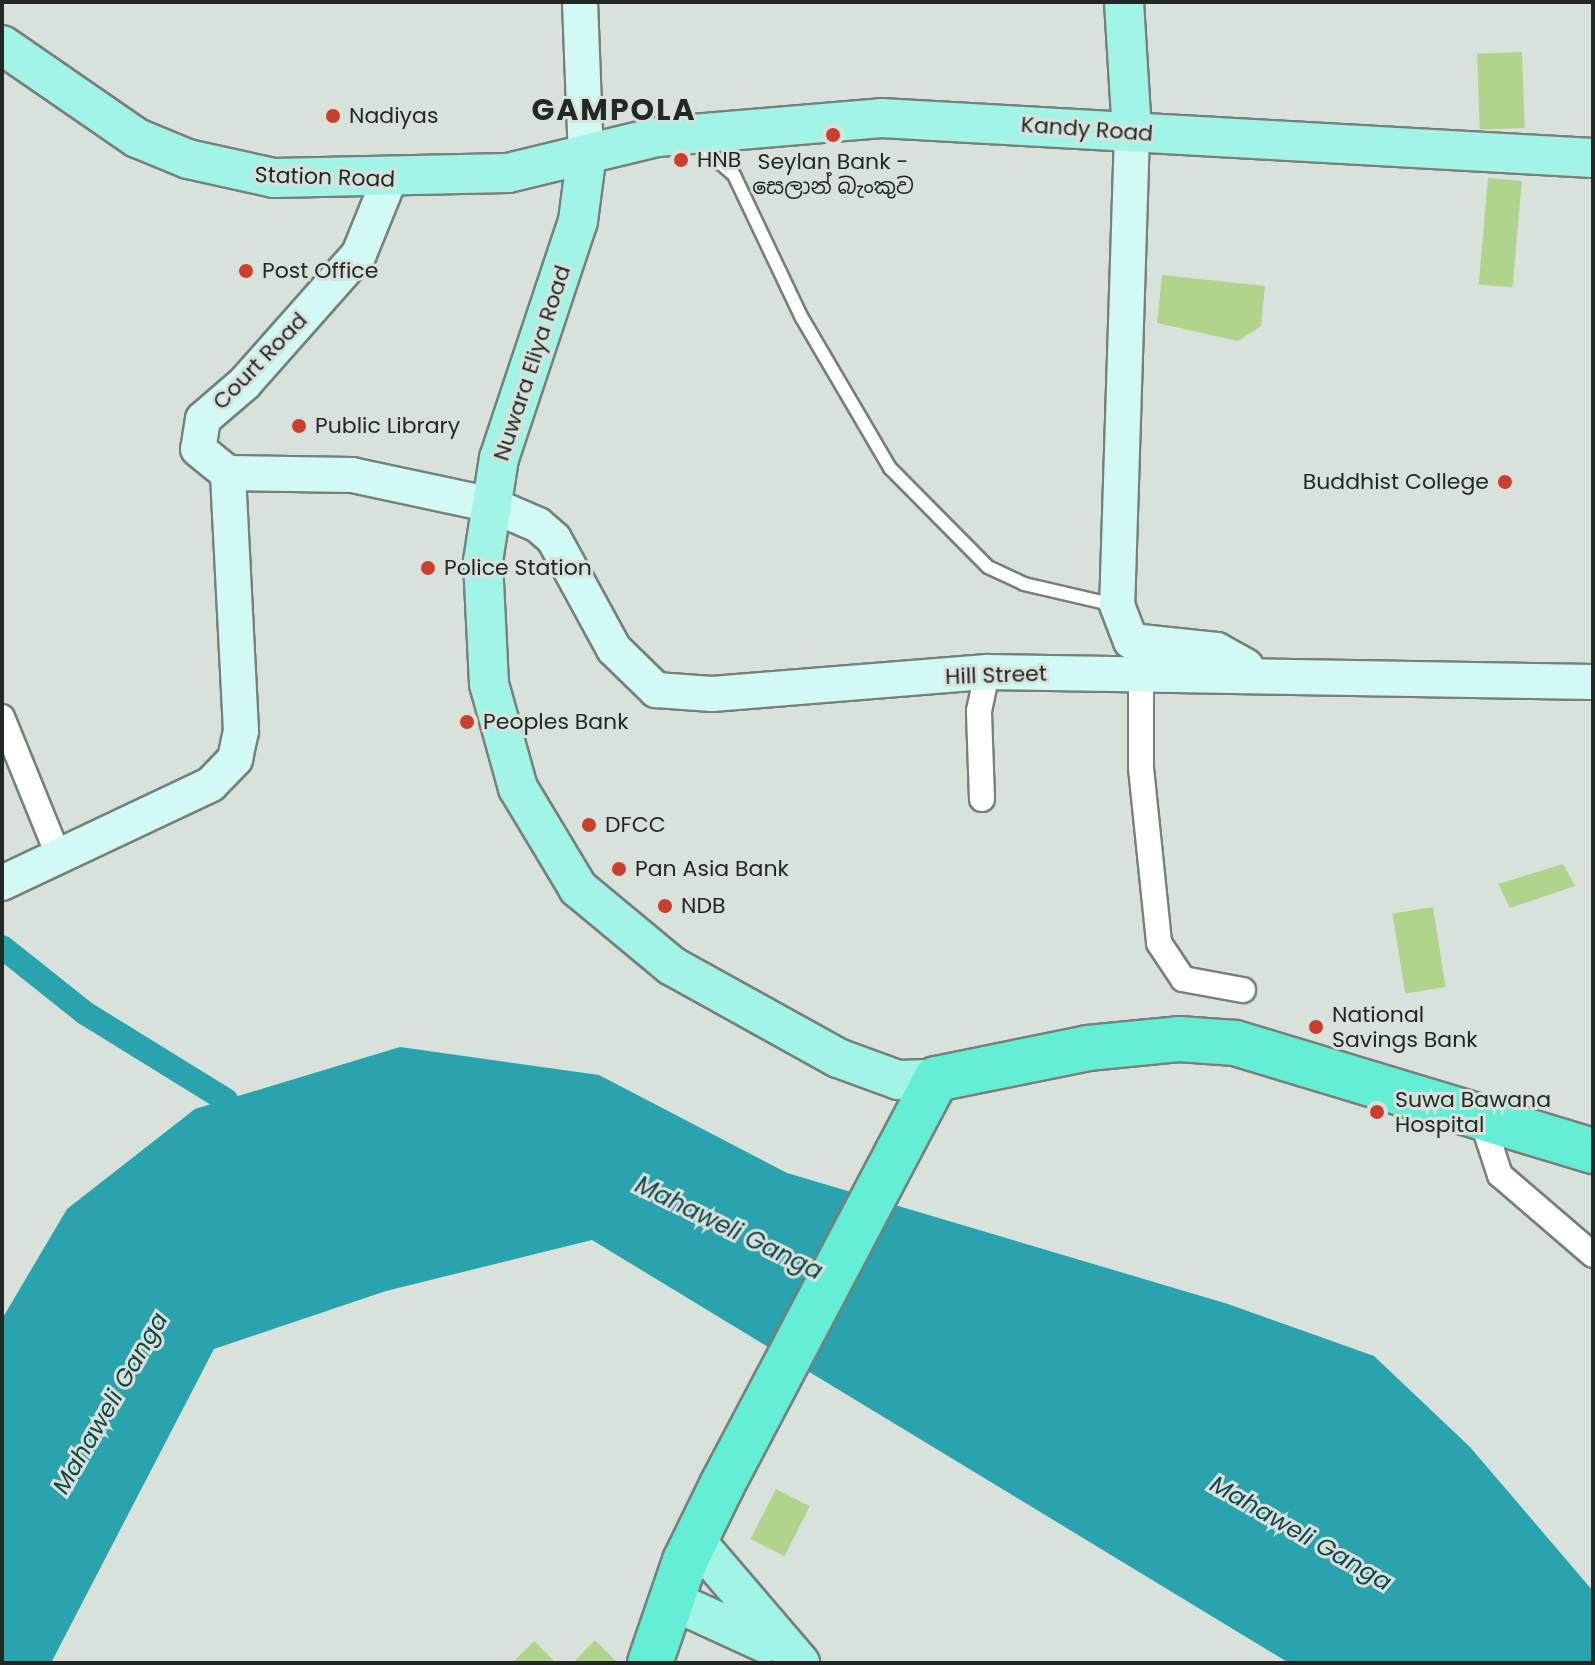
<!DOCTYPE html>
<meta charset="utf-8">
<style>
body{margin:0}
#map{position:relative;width:1595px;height:1665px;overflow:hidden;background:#d8e2db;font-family:Poppins,"Noto Sans Sinhala",sans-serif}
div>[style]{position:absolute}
.water>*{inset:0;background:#29a3ae}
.canal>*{height:24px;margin:-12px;padding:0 12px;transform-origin:12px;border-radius:12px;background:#29a3ae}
.building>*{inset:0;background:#b1d48d;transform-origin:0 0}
.roads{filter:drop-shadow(2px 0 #778079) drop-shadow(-2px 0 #778079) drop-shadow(0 2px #778079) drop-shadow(0 -2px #778079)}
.lane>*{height:12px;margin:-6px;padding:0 6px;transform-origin:6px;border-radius:6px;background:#fff}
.street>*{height:24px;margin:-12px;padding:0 12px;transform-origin:12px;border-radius:12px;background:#fff}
.secondary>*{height:34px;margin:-17px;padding:0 17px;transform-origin:17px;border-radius:17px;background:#d0faf3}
.primary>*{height:38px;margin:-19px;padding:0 19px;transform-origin:19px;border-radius:19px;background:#a2f5e6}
.highway>*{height:44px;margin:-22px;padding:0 22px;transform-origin:22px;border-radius:22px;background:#64eed6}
.dots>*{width:22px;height:22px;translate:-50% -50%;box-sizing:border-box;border:4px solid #d8e2db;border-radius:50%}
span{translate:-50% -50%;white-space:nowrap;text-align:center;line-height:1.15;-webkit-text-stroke:6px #d8e2db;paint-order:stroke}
.poi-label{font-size:22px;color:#242825}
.left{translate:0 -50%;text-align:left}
.right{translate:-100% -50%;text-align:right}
.street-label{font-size:22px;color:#242825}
.water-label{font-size:24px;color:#12454a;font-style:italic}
.district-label{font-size:30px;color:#242825;font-weight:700;letter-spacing:2px}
.frame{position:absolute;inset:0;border:4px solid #242825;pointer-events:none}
</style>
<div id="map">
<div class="water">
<div style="clip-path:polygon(400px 1047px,599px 1075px,787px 1173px,1228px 1304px,1374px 1356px,1470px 1447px,1593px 1591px,1593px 1663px,1289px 1663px,592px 1240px,386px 1291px,214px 1349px,51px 1663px,2px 1663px,2px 1319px,67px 1209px,195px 1109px)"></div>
</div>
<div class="canal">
<div style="left:2px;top:947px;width:106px;rotate:38.5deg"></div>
<div style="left:85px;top:1013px;width:166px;rotate:31.7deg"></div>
</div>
<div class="building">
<div style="left:1522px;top:52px;width:76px;height:45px;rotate:88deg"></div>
<div style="left:1488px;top:178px;width:34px;height:107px;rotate:5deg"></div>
<div style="clip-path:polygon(1162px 275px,1265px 286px,1261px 326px,1238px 341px,1157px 323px)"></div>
<div style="clip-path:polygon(1563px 864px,1575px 886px,1510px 908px,1498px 884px)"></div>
<div style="left:1433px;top:907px;width:81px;height:41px;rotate:81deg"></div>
<div style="left:776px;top:1489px;width:38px;height:56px;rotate:27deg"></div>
<div style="clip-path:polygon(595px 1640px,618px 1663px,573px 1663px)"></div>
<div style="clip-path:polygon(534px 1641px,556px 1663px,512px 1663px)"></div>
</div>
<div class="roads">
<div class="lane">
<div style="left:696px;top:142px;width:50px;rotate:41deg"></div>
<div style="left:734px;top:175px;width:158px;rotate:64.6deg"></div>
<div style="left:802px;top:318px;width:174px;rotate:59.6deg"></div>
<div style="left:890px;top:468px;width:139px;rotate:45.3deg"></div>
<div style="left:988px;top:567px;width:40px;rotate:25deg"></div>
<div style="left:1024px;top:584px;width:92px;rotate:13.1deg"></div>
</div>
<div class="street">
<div style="left:1141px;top:674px;width:94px;rotate:90deg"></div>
<div style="left:1141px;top:768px;width:176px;rotate:84.1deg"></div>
<div style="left:1159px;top:943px;width:43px;rotate:56.3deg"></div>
<div style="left:1183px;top:979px;width:61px;rotate:10.4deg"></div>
<div style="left:2px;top:717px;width:149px;rotate:67.9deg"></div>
<div style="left:982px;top:799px;width:88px;rotate:-92deg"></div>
<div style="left:979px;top:711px;width:40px;rotate:-78deg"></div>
<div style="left:1481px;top:1117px;width:61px;rotate:71.9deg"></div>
<div style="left:1500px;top:1175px;width:123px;rotate:40.7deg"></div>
</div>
<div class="secondary">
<div style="left:580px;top:2px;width:158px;rotate:87.8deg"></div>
<div style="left:1132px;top:133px;width:472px;rotate:91.8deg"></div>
<div style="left:1117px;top:605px;width:39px;rotate:69deg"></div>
<div style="left:1131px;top:641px;width:86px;rotate:6deg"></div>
<div style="left:1217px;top:650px;width:33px;rotate:29deg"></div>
<div style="left:389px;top:180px;width:80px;rotate:112.1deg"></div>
<div style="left:359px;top:254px;width:172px;rotate:131.5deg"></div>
<div style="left:245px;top:383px;width:55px;rotate:139.4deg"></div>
<div style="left:203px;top:419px;width:30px;rotate:99deg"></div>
<div style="left:198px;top:449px;width:38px;rotate:39deg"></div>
<div style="left:228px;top:473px;width:124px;rotate:0.9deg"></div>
<div style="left:352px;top:475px;width:143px;rotate:12.1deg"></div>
<div style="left:492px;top:505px;width:50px;rotate:23.5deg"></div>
<div style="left:538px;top:525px;width:21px;rotate:41deg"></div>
<div style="left:554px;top:539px;width:125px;rotate:61.4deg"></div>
<div style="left:614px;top:649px;width:59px;rotate:44.3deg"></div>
<div style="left:656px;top:690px;width:56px;rotate:4.1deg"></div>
<div style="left:712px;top:694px;width:276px;rotate:-4.6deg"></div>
<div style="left:987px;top:672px;width:606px;rotate:0.95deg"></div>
<div style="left:2px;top:883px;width:231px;rotate:-25.3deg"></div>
<div style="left:211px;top:784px;width:35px;rotate:-46deg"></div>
<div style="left:235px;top:759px;width:29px;rotate:-78deg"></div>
<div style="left:241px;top:731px;width:258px;rotate:-92.9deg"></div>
</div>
<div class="primary">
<div style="left:1124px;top:2px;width:131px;rotate:86.5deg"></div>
<div style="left:2px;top:45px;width:164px;rotate:34.6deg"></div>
<div style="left:137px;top:138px;width:55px;rotate:22.4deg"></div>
<div style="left:188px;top:159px;width:88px;rotate:12.5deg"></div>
<div style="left:274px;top:178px;width:234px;rotate:-1.2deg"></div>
<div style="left:508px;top:173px;width:153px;rotate:-13.6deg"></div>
<div style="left:657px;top:137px;width:225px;rotate:-4.8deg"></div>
<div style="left:881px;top:118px;width:713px;rotate:3.22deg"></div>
<div style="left:586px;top:160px;width:62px;rotate:97.5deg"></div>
<div style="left:578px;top:221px;width:250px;rotate:108.4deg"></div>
<div style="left:499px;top:458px;width:104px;rotate:98.8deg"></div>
<div style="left:483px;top:561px;width:123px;rotate:87.2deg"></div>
<div style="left:489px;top:684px;width:108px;rotate:74.4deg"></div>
<div style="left:518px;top:788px;width:117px;rotate:59deg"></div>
<div style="left:578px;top:888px;width:122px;rotate:39.7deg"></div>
<div style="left:672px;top:966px;width:190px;rotate:29deg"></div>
<div style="left:838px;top:1058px;width:64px;rotate:20.1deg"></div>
<div style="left:898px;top:1080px;width:38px;rotate:-2deg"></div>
<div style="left:695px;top:1540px;width:162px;rotate:49.5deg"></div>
<div style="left:671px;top:1600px;width:103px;rotate:24.6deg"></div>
</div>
<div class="highway">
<div style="left:650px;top:1663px;width:108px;rotate:-71.1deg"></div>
<div style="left:685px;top:1561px;width:85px;rotate:-64deg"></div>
<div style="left:722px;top:1485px;width:459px;rotate:-62.2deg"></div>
<div style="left:936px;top:1079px;width:155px;rotate:-11.5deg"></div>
<div style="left:1088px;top:1048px;width:91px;rotate:-5.6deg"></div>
<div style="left:1179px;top:1039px;width:56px;rotate:4.1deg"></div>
<div style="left:1235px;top:1043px;width:374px;rotate:16.8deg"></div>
</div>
</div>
<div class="dots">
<div style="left:333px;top:116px;background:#cb3f2e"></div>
<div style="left:833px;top:135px;background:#cb3f2e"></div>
<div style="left:681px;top:160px;background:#cb3f2e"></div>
<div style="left:246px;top:271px;background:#cb3f2e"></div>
<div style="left:299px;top:426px;background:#cb3f2e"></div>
<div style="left:1505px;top:482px;background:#cb3f2e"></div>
<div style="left:428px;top:568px;background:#cb3f2e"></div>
<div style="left:467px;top:722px;background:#cb3f2e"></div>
<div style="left:589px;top:825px;background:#cb3f2e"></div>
<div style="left:619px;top:869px;background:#cb3f2e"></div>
<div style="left:665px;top:906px;background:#cb3f2e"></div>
<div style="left:1316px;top:1027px;background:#cb3f2e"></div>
<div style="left:1377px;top:1112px;background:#cb3f2e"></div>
</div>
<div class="poi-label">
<span class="left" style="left:349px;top:116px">Nadiyas</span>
<span class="left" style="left:697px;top:160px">HNB</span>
<span style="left:833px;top:174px">Seylan Bank -<br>සෙලාන් බැංකුව</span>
<span class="left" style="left:262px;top:271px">Post Office</span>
<span class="left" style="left:315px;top:426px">Public Library</span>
<span class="right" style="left:1489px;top:482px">Buddhist College</span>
<span class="left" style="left:444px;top:568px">Police Station</span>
<span class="left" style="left:483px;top:722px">Peoples Bank</span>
<span class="left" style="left:605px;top:825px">DFCC</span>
<span class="left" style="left:635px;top:869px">Pan Asia Bank</span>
<span class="left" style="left:681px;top:906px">NDB</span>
<span class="left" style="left:1332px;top:1027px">National<br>Savings Bank</span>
<span class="left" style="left:1395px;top:1112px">Suwa Bawana<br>Hospital</span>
</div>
<div class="street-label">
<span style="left:1087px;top:129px;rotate:4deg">Kandy Road</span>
<span style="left:325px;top:177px;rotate:2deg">Station Road</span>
<span style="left:260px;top:361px;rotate:-46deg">Court Road</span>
<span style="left:532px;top:363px;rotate:-72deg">Nuwara Eliya Road</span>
<span style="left:996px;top:675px;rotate:-2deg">Hill Street</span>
</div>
<div class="water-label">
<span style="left:729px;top:1228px;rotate:26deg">Mahaweli Ganga</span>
<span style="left:110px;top:1403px;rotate:-60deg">Mahaweli Ganga</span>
<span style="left:1301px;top:1533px;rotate:30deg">Mahaweli Ganga</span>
</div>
<div class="district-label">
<span style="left:614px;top:110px">GAMPOLA</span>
</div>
<div class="frame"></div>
</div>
